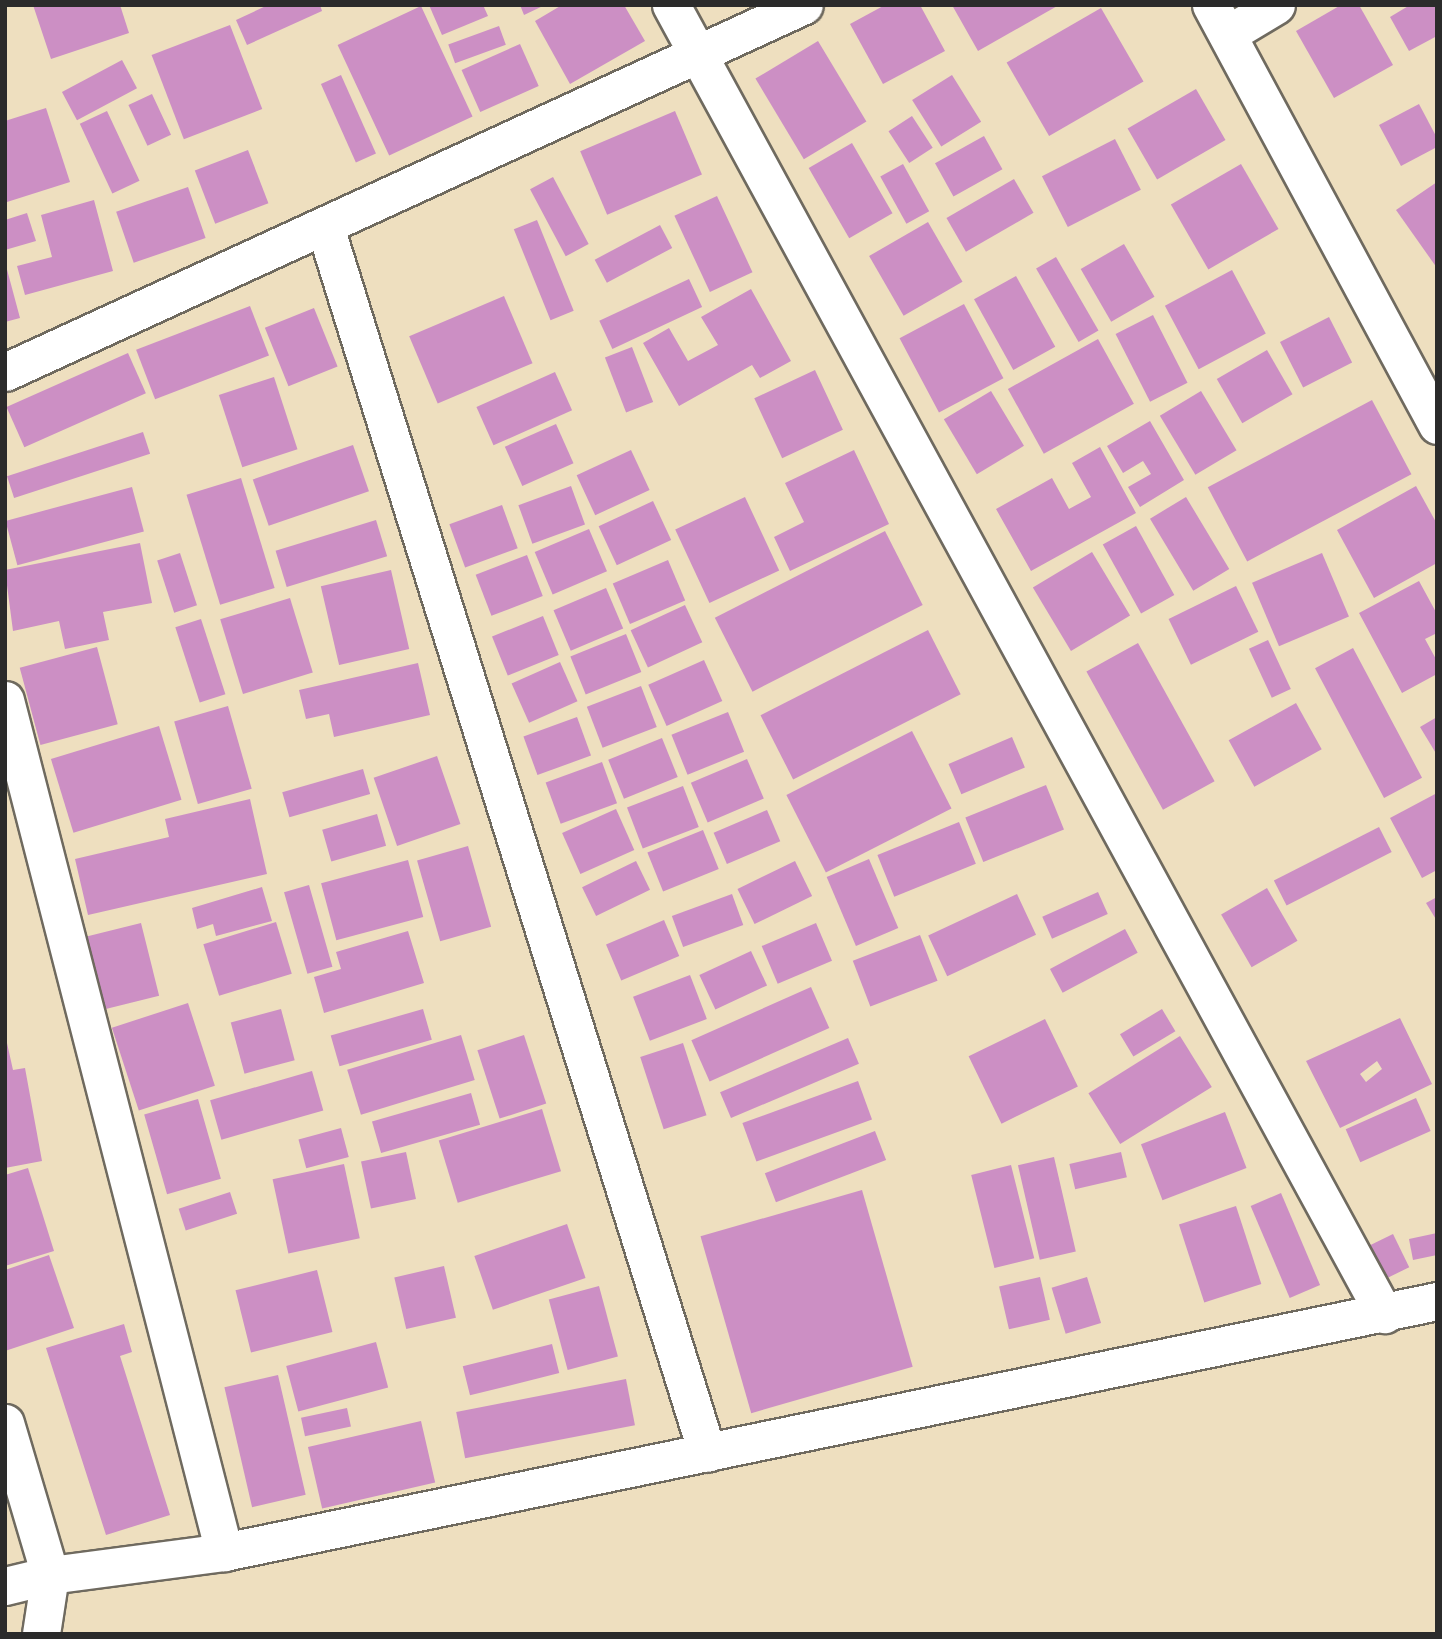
<!DOCTYPE html>
<style>
body{margin:0}
#map{position:relative;width:1442px;height:1639px;overflow:hidden;background:#eedfbf;font-family:Itim,sans-serif}
div>[style]{position:absolute}
.building>*{inset:0;background:#cc8fc4;transform-origin:0 0}
.roads{filter:drop-shadow(2px 0 #6f6a5f) drop-shadow(-2px 0 #6f6a5f) drop-shadow(0 2px #6f6a5f) drop-shadow(0 -2px #6f6a5f)}
.street>*{height:37px;margin:-18.5px;padding:0 18.5px;transform-origin:18.5px;border-radius:18.5px;background:#fff}
span{translate:-50% -50%;white-space:nowrap;text-align:center;line-height:1.15;-webkit-text-stroke:5px #fdfcf7;paint-order:stroke}
.frame{position:absolute;inset:0;border:7px solid #2b2b2b;pointer-events:none}
</style>
<div id="map">
<div class="building">
<div style="clip-path:polygon(33px 5px,120px 5px,129px 33px,51px 59px)"></div>
<div style="clip-path:polygon(268px 5px,320px 5px,322px 11px,247px 45px,236px 20px)"></div>
<div style="clip-path:polygon(429px 5px,483px 5px,488px 16px,442px 35px)"></div>
<div style="clip-path:polygon(520px 5px,545px 5px,524px 15px)"></div>
<div style="clip-path:polygon(562px 5px,624px 5px,645px 41px,570px 84px,535px 21px)"></div>
<div style="clip-path:polygon(885px 5px,920px 5px,945px 51px,883px 84px,850px 24px)"></div>
<div style="clip-path:polygon(952px 5px,1059px 5px,978px 51px)"></div>
<div style="clip-path:polygon(1341px 5px,1359px 5px,1393px 65px,1334px 98px,1296px 31px)"></div>
<div style="clip-path:polygon(1410px 5px,1437px 5px,1437px 36px,1409px 51px,1390px 17px)"></div>
<div style="left:421px;top:6px;width:122px;height:92px;rotate:65deg"></div>
<div style="left:1101px;top:8px;width:85px;height:109px;rotate:60deg"></div>
<div style="left:230px;top:25px;width:90px;height:84px;rotate:69deg"></div>
<div style="left:499px;top:26px;width:20px;height:54px;rotate:70deg"></div>
<div style="left:818px;top:41px;width:94px;height:73px;rotate:59deg"></div>
<div style="left:520px;top:44px;width:46px;height:64px;rotate:66deg"></div>
<div style="left:122px;top:60px;width:32px;height:68px;rotate:62deg"></div>
<div style="left:341px;top:75px;width:86px;height:22px;rotate:66deg"></div>
<div style="left:952px;top:75px;width:55px;height:47px;rotate:58deg"></div>
<div style="left:1196px;top:89px;width:59px;height:79px;rotate:60deg"></div>
<div style="left:152px;top:94px;width:45px;height:26px;rotate:65deg"></div>
<div style="clip-path:polygon(1419px 104px,1437px 138px,1437px 147px,1401px 166px,1379px 125px)"></div>
<div style="clip-path:polygon(46px 108px,70px 182px,7px 202px,5px 121px)"></div>
<div style="left:107px;top:111px;width:77px;height:30px;rotate:65deg"></div>
<div style="left:675px;top:111px;width:69px;height:103px;rotate:67deg"></div>
<div style="left:912px;top:116px;width:38px;height:28px;rotate:57deg"></div>
<div style="left:984px;top:136px;width:38px;height:56px;rotate:61deg"></div>
<div style="left:1115px;top:139px;width:57px;height:82px;rotate:63deg"></div>
<div style="left:852px;top:143px;width:81px;height:50px;rotate:60deg"></div>
<div style="left:248px;top:150px;width:57px;height:57px;rotate:69deg"></div>
<div style="left:903px;top:164px;width:54px;height:26px;rotate:61deg"></div>
<div style="left:1241px;top:164px;width:75px;height:81px;rotate:60deg"></div>
<div style="left:553px;top:177px;width:76px;height:26px;rotate:62deg"></div>
<div style="left:1014px;top:179px;width:39px;height:78px;rotate:60deg"></div>
<div style="clip-path:polygon(1437px 182px,1437px 268px,1396px 210px)"></div>
<div style="left:188px;top:187px;width:54px;height:76px;rotate:71deg"></div>
<div style="left:717px;top:196px;width:84px;height:47px;rotate:65deg"></div>
<div style="clip-path:polygon(94px 200px,113px 271px,25px 295px,17px 266px,52px 257px,41px 215px)"></div>
<div style="clip-path:polygon(27px 213px,36px 241px,5px 250px,5px 220px)"></div>
<div style="left:537px;top:220px;width:98px;height:25px;rotate:68deg"></div>
<div style="left:928px;top:222px;width:69px;height:68px;rotate:60deg"></div>
<div style="left:660px;top:225px;width:26px;height:74px;rotate:62deg"></div>
<div style="left:1124px;top:244px;width:61px;height:50px;rotate:60deg"></div>
<div style="left:1056px;top:257px;width:85px;height:23px;rotate:60deg"></div>
<div style="clip-path:polygon(5px 262px,20px 318px,5px 322px)"></div>
<div style="left:1232px;top:270px;width:72px;height:76px;rotate:62deg"></div>
<div style="left:1016px;top:276px;width:81px;height:48px;rotate:61deg"></div>
<div style="left:689px;top:279px;width:31px;height:99px;rotate:65deg"></div>
<div style="clip-path:polygon(751px 289px,791px 361px,760px 378px,752px 365px,679px 406px,643px 343px,669px 328px,688px 361px,718px 345px,701px 317px)"></div>
<div style="left:504px;top:296px;width:73px;height:103px;rotate:67deg"></div>
<div style="left:964px;top:304px;width:84px;height:73px;rotate:62deg"></div>
<div style="left:250px;top:306px;width:53px;height:122px;rotate:69deg"></div>
<div style="left:314px;top:308px;width:63px;height:53px;rotate:68deg"></div>
<div style="left:1153px;top:315px;width:76px;height:42px;rotate:63deg"></div>
<div style="left:1329px;top:317px;width:51px;height:55px;rotate:63deg"></div>
<div style="left:1098px;top:339px;width:74px;height:103px;rotate:61deg"></div>
<div style="left:632px;top:347px;width:59px;height:29px;rotate:69deg"></div>
<div style="left:1267px;top:350px;width:51px;height:58px;rotate:60deg"></div>
<div style="left:128px;top:353px;width:44px;height:133px;rotate:66deg"></div>
<div style="left:815px;top:370px;width:66px;height:67px;rotate:65deg"></div>
<div style="left:555px;top:372px;width:42px;height:86px;rotate:66deg"></div>
<div style="left:274px;top:377px;width:76px;height:58px;rotate:72deg"></div>
<div style="left:991px;top:391px;width:64px;height:55px;rotate:59deg"></div>
<div style="left:1201px;top:391px;width:69px;height:48px;rotate:59deg"></div>
<div style="left:1372px;top:400px;width:84px;height:186px;rotate:62deg"></div>
<div style="clip-path:polygon(1150px 421px,1184px 480px,1140px 507px,1128px 487px,1151px 474px,1143px 461px,1123px 473px,1107px 446px)"></div>
<div style="left:556px;top:424px;width:43px;height:56px;rotate:66deg"></div>
<div style="left:143px;top:432px;width:23px;height:143px;rotate:72deg"></div>
<div style="left:353px;top:445px;width:49px;height:106px;rotate:71deg"></div>
<div style="clip-path:polygon(1100px 447px,1136px 513px,1031px 571px,996px 509px,1052px 478px,1069px 509px,1091px 497px,1072px 463px)"></div>
<div style="left:631px;top:450px;width:44px;height:60px;rotate:65deg"></div>
<div style="clip-path:polygon(854px 450px,889px 524px,790px 571px,774px 537px,804px 522px,785px 483px)"></div>
<div style="left:241px;top:478px;width:115px;height:57px;rotate:73deg"></div>
<div style="left:571px;top:486px;width:41px;height:56px;rotate:70deg"></div>
<div style="clip-path:polygon(1416px 486px,1437px 524px,1437px 563px,1374px 598px,1337px 530px)"></div>
<div style="left:132px;top:487px;width:46px;height:131px;rotate:75deg"></div>
<div style="left:745px;top:497px;width:81px;height:77px;rotate:65deg"></div>
<div style="left:1186px;top:497px;width:84px;height:42px;rotate:59deg"></div>
<div style="left:653px;top:501px;width:43px;height:60px;rotate:65deg"></div>
<div style="left:502px;top:505px;width:46px;height:56px;rotate:70deg"></div>
<div style="left:376px;top:520px;width:38px;height:105px;rotate:73deg"></div>
<div style="left:1136px;top:526px;width:79px;height:38px;rotate:61deg"></div>
<div style="left:589px;top:529px;width:46px;height:59px;rotate:67deg"></div>
<div style="left:885px;top:531px;width:83px;height:191px;rotate:63deg"></div>
<div style="clip-path:polygon(140px 543px,152px 603px,103px 612px,109px 640px,65px 649px,59px 621px,13px 631px,5px 570px)"></div>
<div style="left:1092px;top:552px;width:74px;height:69px;rotate:59deg"></div>
<div style="left:180px;top:553px;width:55px;height:24px;rotate:72deg"></div>
<div style="left:1322px;top:553px;width:69px;height:76px;rotate:67deg"></div>
<div style="left:527px;top:555px;width:44px;height:55px;rotate:69deg"></div>
<div style="left:668px;top:560px;width:44px;height:60px;rotate:67deg"></div>
<div style="left:391px;top:570px;width:81px;height:72px;rotate:77deg"></div>
<div style="clip-path:polygon(1419px 581px,1437px 614px,1437px 633px,1425px 639px,1437px 661px,1437px 674px,1402px 693px,1359px 613px)"></div>
<div style="left:1236px;top:586px;width:51px;height:75px;rotate:64deg"></div>
<div style="left:606px;top:588px;width:44px;height:57px;rotate:67deg"></div>
<div style="left:290px;top:598px;width:78px;height:73px;rotate:73deg"></div>
<div style="left:685px;top:605px;width:41px;height:60px;rotate:65deg"></div>
<div style="left:543px;top:616px;width:42px;height:55px;rotate:68deg"></div>
<div style="left:201px;top:619px;width:79px;height:27px;rotate:72deg"></div>
<div style="left:928px;top:630px;width:72px;height:188px;rotate:63deg"></div>
<div style="left:626px;top:634px;width:41px;height:60px;rotate:68deg"></div>
<div style="left:1268px;top:640px;width:54px;height:21px;rotate:65deg"></div>
<div style="left:1138px;top:643px;width:158px;height:59px;rotate:61deg"></div>
<div style="left:97px;top:647px;width:80px;height:80px;rotate:75deg"></div>
<div style="left:1353px;top:648px;width:147px;height:43px;rotate:62deg"></div>
<div style="left:704px;top:660px;width:45px;height:61px;rotate:66deg"></div>
<div style="left:560px;top:662px;width:43px;height:53px;rotate:66deg"></div>
<div style="clip-path:polygon(418px 663px,430px 715px,334px 737px,329px 714px,306px 719px,299px 690px)"></div>
<div style="left:641px;top:686px;width:44px;height:58px;rotate:69deg"></div>
<div style="left:1296px;top:703px;width:53px;height:77px;rotate:61deg"></div>
<div style="left:228px;top:706px;width:86px;height:56px;rotate:74deg"></div>
<div style="left:728px;top:712px;width:43px;height:61px;rotate:68deg"></div>
<div style="left:577px;top:717px;width:41px;height:57px;rotate:70deg"></div>
<div style="clip-path:polygon(1437px 717px,1437px 755px,1420px 727px)"></div>
<div style="left:159px;top:726px;width:77px;height:113px;rotate:73deg"></div>
<div style="left:912px;top:731px;width:87px;height:141px;rotate:63deg"></div>
<div style="left:1012px;top:737px;width:33px;height:69px;rotate:67deg"></div>
<div style="left:662px;top:738px;width:42px;height:58px;rotate:68deg"></div>
<div style="left:437px;top:756px;width:72px;height:67px;rotate:71deg"></div>
<div style="left:747px;top:759px;width:43px;height:61px;rotate:67deg"></div>
<div style="left:602px;top:762px;width:44px;height:60px;rotate:70deg"></div>
<div style="left:363px;top:769px;width:26px;height:84px;rotate:74deg"></div>
<div style="left:1046px;top:785px;width:48px;height:87px;rotate:68deg"></div>
<div style="left:683px;top:786px;width:44px;height:60px;rotate:69deg"></div>
<div style="clip-path:polygon(1437px 793px,1437px 870px,1422px 878px,1390px 818px)"></div>
<div style="clip-path:polygon(250px 799px,267px 874px,88px 915px,75px 859px,169px 837px,165px 819px)"></div>
<div style="left:616px;top:809px;width:45px;height:59px;rotate:66deg"></div>
<div style="left:767px;top:810px;width:34px;height:58px;rotate:67deg"></div>
<div style="left:377px;top:814px;width:33px;height:57px;rotate:74deg"></div>
<div style="left:959px;top:822px;width:45px;height:88px;rotate:68deg"></div>
<div style="left:1379px;top:827px;width:28px;height:118px;rotate:63deg"></div>
<div style="left:703px;top:830px;width:42px;height:60px;rotate:68deg"></div>
<div style="left:468px;top:846px;width:84px;height:53px;rotate:74deg"></div>
<div style="left:869px;top:859px;width:75px;height:46px;rotate:67deg"></div>
<div style="left:408px;top:860px;width:59px;height:90px;rotate:75deg"></div>
<div style="left:636px;top:861px;width:32px;height:60px;rotate:64deg"></div>
<div style="left:795px;top:861px;width:39px;height:64px;rotate:64deg"></div>
<div style="left:309px;top:885px;width:85px;height:26px;rotate:74deg"></div>
<div style="clip-path:polygon(262px 887px,272px 921px,216px 936px,213px 924px,197px 929px,192px 908px)"></div>
<div style="left:1267px;top:888px;width:61px;height:53px;rotate:60deg"></div>
<div style="left:1098px;top:892px;width:24px;height:61px;rotate:66deg"></div>
<div style="left:732px;top:894px;width:33px;height:64px;rotate:70deg"></div>
<div style="left:1017px;top:894px;width:45px;height:98px;rotate:65deg"></div>
<div style="clip-path:polygon(1437px 897px,1437px 921px,1426px 903px)"></div>
<div style="left:664px;top:920px;width:39px;height:63px;rotate:67deg"></div>
<div style="left:276px;top:922px;width:54px;height:76px;rotate:73deg"></div>
<div style="left:141px;top:923px;width:75px;height:56px;rotate:76deg"></div>
<div style="left:816px;top:923px;width:41px;height:59px;rotate:67deg"></div>
<div style="left:1125px;top:929px;width:27px;height:85px;rotate:62deg"></div>
<div style="clip-path:polygon(408px 931px,424px 983px,324px 1013px,314px 977px,341px 969px,336px 952px)"></div>
<div style="left:920px;top:935px;width:49px;height:72px;rotate:69deg"></div>
<div style="left:751px;top:951px;width:38px;height:57px;rotate:65deg"></div>
<div style="left:690px;top:975px;width:47px;height:61px;rotate:69deg"></div>
<div style="left:811px;top:987px;width:45px;height:131px;rotate:66deg"></div>
<div style="left:188px;top:1003px;width:87px;height:80px;rotate:72deg"></div>
<div style="left:281px;top:1009px;width:53px;height:52px;rotate:75deg"></div>
<div style="left:423px;top:1009px;width:32px;height:96px;rotate:74deg"></div>
<div style="left:1162px;top:1009px;width:26px;height:49px;rotate:59deg"></div>
<div style="clip-path:polygon(evenodd,1400px 1018px,1432px 1084px,1340px 1128px,1306px 1061px,1400px 1018px,1377px 1061px,1382px 1069px,1366px 1082px,1360px 1074px,1377px 1061px)"></div>
<div style="left:1045px;top:1019px;width:75px;height:85px;rotate:64deg"></div>
<div style="clip-path:polygon(5px 1034px,13px 1070px,25px 1068px,42px 1161px,5px 1168px)"></div>
<div style="left:461px;top:1035px;width:47px;height:119px;rotate:73deg"></div>
<div style="left:524px;top:1035px;width:72px;height:49px;rotate:72deg"></div>
<div style="left:1180px;top:1036px;width:60px;height:108px;rotate:58deg"></div>
<div style="left:848px;top:1038px;width:28px;height:139px;rotate:67deg"></div>
<div style="left:683px;top:1043px;width:76px;height:45px;rotate:72deg"></div>
<div style="left:312px;top:1071px;width:41px;height:106px;rotate:74deg"></div>
<div style="left:858px;top:1081px;width:41px;height:123px;rotate:70deg"></div>
<div style="left:471px;top:1093px;width:33px;height:103px;rotate:74deg"></div>
<div style="left:1416px;top:1098px;width:36px;height:77px;rotate:66deg"></div>
<div style="left:198px;top:1099px;width:83px;height:56px;rotate:74deg"></div>
<div style="left:542px;top:1109px;width:65px;height:108px;rotate:73deg"></div>
<div style="left:1225px;top:1112px;width:60px;height:90px;rotate:69deg"></div>
<div style="left:341px;top:1128px;width:30px;height:44px;rotate:75deg"></div>
<div style="left:875px;top:1131px;width:31px;height:118px;rotate:69deg"></div>
<div style="left:406px;top:1152px;width:48px;height:46px;rotate:78deg"></div>
<div style="left:1121px;top:1152px;width:26px;height:53px;rotate:77deg"></div>
<div style="left:1054px;top:1157px;width:97px;height:37px;rotate:77deg"></div>
<div style="left:344px;top:1164px;width:76px;height:73px;rotate:78deg"></div>
<div style="left:1011px;top:1165px;width:96px;height:41px;rotate:76deg"></div>
<div style="clip-path:polygon(28px 1168px,54px 1251px,5px 1266px,5px 1175px)"></div>
<div style="left:862px;top:1190px;width:184px;height:168px;rotate:74deg"></div>
<div style="left:230px;top:1192px;width:23px;height:54px;rotate:72deg"></div>
<div style="left:1281px;top:1193px;width:100px;height:33px;rotate:67deg"></div>
<div style="left:1236px;top:1206px;width:82px;height:60px;rotate:72deg"></div>
<div style="left:567px;top:1224px;width:57px;height:98px;rotate:71deg"></div>
<div style="clip-path:polygon(1437px 1233px,1437px 1255px,1413px 1260px,1409px 1239px)"></div>
<div style="left:1393px;top:1234px;width:37px;height:25px;rotate:64deg"></div>
<div style="clip-path:polygon(49px 1255px,74px 1328px,5px 1351px,5px 1270px)"></div>
<div style="left:444px;top:1266px;width:53px;height:51px;rotate:77deg"></div>
<div style="left:317px;top:1270px;width:64px;height:84px;rotate:76deg"></div>
<div style="left:1040px;top:1277px;width:44px;height:42px;rotate:77deg"></div>
<div style="left:1087px;top:1277px;width:48px;height:37px;rotate:73deg"></div>
<div style="left:599px;top:1286px;width:73px;height:52px;rotate:75deg"></div>
<div style="clip-path:polygon(124px 1324px,132px 1352px,120px 1356px,170px 1515px,106px 1535px,46px 1348px)"></div>
<div style="left:376px;top:1342px;width:47px;height:93px;rotate:75deg"></div>
<div style="left:552px;top:1344px;width:30px;height:92px;rotate:76deg"></div>
<div style="left:278px;top:1375px;width:123px;height:55px;rotate:77deg"></div>
<div style="left:626px;top:1379px;width:47px;height:173px;rotate:79deg"></div>
<div style="left:347px;top:1408px;width:19px;height:47px;rotate:78deg"></div>
<div style="left:421px;top:1421px;width:63px;height:116px;rotate:77deg"></div>
</div>
<div class="roads">
<div class="street">
<div style="left:671px;top:5px;width:1491px;rotate:61.42deg"></div>
<div style="left:1211px;top:5px;width:477px;rotate:61.7deg"></div>
<div style="left:1228px;top:34px;width:56px;rotate:-31.1deg"></div>
<div style="left:325px;top:227px;width:1284px;rotate:72.69deg"></div>
<div style="left:5px;top:372px;width:879px;rotate:-24.67deg"></div>
<div style="left:5px;top:700px;width:880px;rotate:75.58deg"></div>
<div style="left:5px;top:1423px;width:159px;rotate:73.5deg"></div>
<div style="left:50px;top:1575px;width:60px;rotate:98.7deg"></div>
<div style="left:5px;top:1586px;width:46px;rotate:-13.7deg"></div>
<div style="left:50px;top:1575px;width:176px;rotate:-7.5deg"></div>
<div style="left:224px;top:1552px;width:1239px;rotate:-11.69deg"></div>
</div>
</div>
<div class="frame"></div>
</div>
